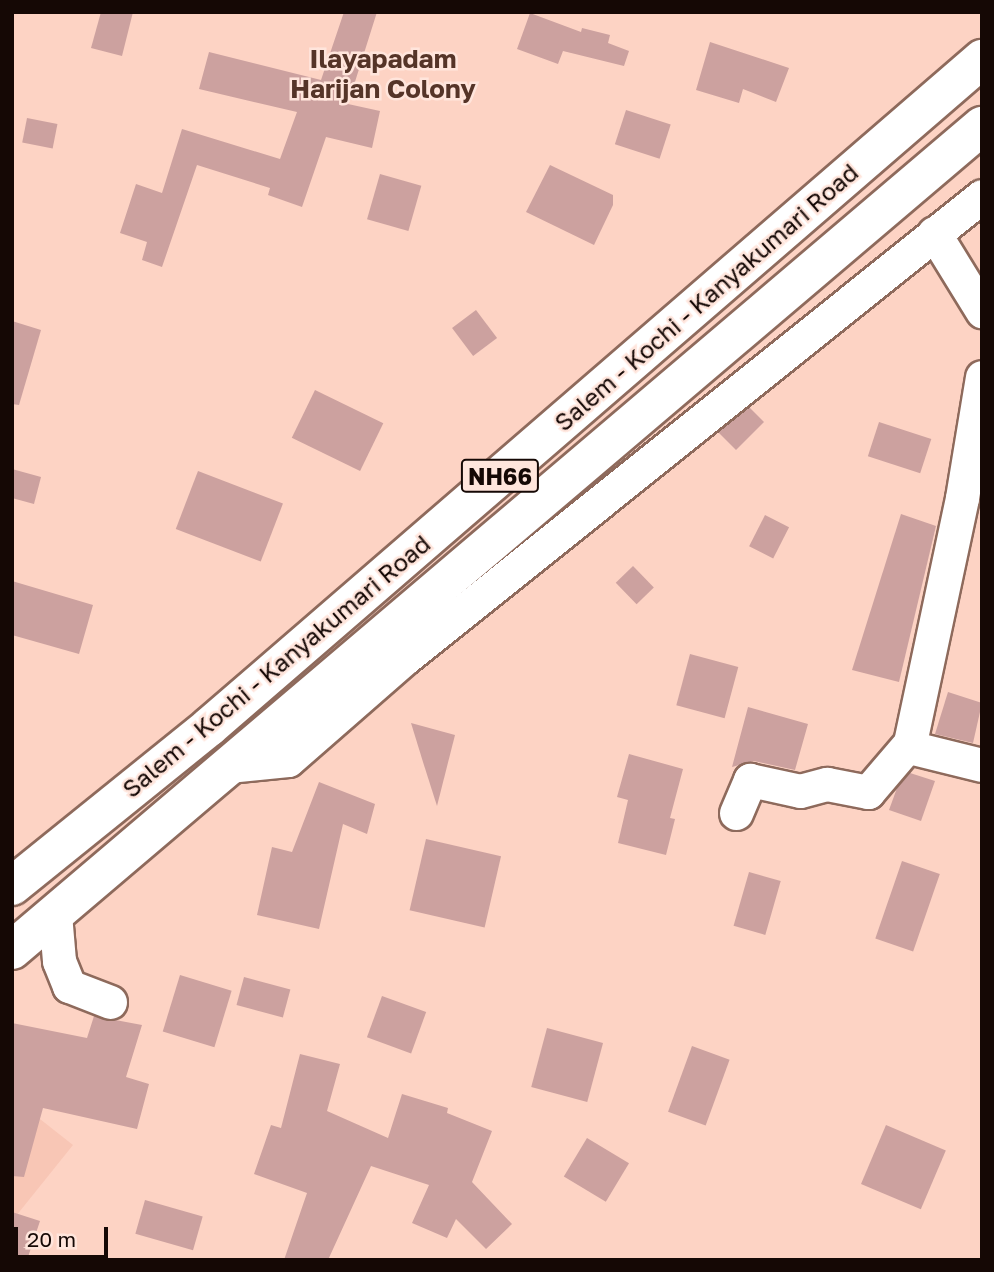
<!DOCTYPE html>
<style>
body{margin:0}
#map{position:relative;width:994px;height:1272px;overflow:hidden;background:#fdd3c4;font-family:"Golos Text",sans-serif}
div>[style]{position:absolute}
.built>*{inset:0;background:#f8c6b5}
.building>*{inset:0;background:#cca19f;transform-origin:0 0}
.roads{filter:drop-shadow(2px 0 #8e6a5c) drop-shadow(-2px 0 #8e6a5c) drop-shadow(0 2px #8e6a5c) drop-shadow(0 -2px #8e6a5c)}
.minor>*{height:33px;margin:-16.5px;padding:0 16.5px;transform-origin:16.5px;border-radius:16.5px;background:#fff}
.highway>*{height:38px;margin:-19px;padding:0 19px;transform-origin:19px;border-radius:19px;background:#fff}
span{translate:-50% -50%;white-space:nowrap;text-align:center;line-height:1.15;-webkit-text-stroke:5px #ffe5dc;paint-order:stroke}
.shield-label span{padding:2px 5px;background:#ffe5dc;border:2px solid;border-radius:5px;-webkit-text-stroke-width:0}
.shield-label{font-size:23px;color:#150805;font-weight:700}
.street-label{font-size:24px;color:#150805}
.neighbourhood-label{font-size:26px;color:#553428;font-weight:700}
.frame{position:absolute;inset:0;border:14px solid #150805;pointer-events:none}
.scale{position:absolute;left:14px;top:1227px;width:94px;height:32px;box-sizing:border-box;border:4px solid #150805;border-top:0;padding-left:9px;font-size:21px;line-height:24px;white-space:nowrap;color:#150805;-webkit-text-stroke:5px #ffe5dc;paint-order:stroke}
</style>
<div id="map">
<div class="built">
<div style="clip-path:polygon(12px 1097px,73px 1145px,12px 1221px)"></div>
</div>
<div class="building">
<div style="clip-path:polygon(101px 12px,133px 12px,122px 56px,91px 48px)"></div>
<div style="clip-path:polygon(344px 12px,377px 12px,348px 104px,380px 111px,372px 148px,326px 137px,302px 207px,268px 195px,270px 188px,197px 165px,162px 267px,142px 260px,147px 242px,120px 233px,136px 184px,162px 193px,182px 129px,280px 159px,297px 112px,199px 89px,209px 52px,321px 80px)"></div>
<div style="clip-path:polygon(530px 13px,581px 32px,582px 28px,610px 35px,608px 43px,629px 51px,624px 66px,563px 51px,558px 64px,517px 49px)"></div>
<div style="clip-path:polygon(710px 42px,789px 68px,776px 102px,743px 89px,739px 103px,696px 90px)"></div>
<div style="left:626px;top:110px;width:47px;height:36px;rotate:18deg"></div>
<div style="left:27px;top:118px;width:31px;height:25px;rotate:11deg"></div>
<div style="clip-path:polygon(550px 165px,613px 195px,613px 205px,594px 245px,526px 212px)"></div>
<div style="left:380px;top:174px;width:43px;height:47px;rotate:16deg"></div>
<div style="left:476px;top:310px;width:35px;height:30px;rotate:53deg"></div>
<div style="clip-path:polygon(12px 321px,41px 330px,19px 405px,12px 404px)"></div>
<div style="left:315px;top:390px;width:76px;height:53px;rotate:26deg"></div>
<div style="clip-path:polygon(749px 407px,764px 422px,736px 450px,718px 432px)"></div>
<div style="left:879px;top:422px;width:55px;height:36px;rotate:18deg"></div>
<div style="clip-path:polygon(12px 469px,41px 477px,34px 504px,12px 498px)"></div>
<div style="left:198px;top:471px;width:91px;height:62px;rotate:21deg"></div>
<div style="clip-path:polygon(901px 514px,936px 526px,899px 682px,852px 670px)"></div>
<div style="left:765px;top:515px;width:27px;height:35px;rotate:27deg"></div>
<div style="left:633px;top:566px;width:30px;height:24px;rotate:46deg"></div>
<div style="clip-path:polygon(12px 581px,93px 605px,79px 654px,12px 635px)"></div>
<div style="left:690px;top:654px;width:50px;height:53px;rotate:15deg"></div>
<div style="clip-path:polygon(948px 692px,982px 703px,973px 743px,935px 734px)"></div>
<div style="clip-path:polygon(748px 707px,808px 724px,795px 770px,754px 761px,732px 767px)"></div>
<div style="clip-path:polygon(411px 723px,455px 735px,437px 806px,423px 762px)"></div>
<div style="clip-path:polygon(629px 754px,683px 769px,670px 818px,675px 819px,666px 855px,618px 843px,628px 800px,617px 797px)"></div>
<div style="clip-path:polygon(910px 773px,935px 781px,921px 821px,889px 810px,897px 788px)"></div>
<div style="clip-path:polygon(319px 782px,375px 804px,367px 834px,343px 824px,319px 929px,257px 915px,272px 847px,292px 852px)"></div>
<div style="left:426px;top:839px;width:77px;height:73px;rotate:13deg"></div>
<div style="left:902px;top:861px;width:40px;height:82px;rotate:19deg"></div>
<div style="left:749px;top:872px;width:33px;height:56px;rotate:16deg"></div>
<div style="left:180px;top:975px;width:54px;height:59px;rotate:17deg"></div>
<div style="left:244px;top:977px;width:48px;height:29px;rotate:15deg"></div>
<div style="left:382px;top:996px;width:47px;height:44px;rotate:20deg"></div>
<div style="clip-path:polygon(94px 1016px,142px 1025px,126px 1077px,149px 1084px,137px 1129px,43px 1108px,24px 1177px,12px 1176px,12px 1023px,87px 1038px)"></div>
<div style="left:547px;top:1028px;width:58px;height:61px;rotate:15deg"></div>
<div style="left:692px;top:1046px;width:40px;height:70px;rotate:20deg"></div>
<div style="clip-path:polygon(300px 1054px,340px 1064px,327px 1111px,388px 1138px,402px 1094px,448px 1108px,447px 1113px,492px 1131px,472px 1182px,512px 1224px,486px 1249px,456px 1219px,447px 1238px,412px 1223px,429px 1185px,371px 1166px,328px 1260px,284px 1260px,307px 1193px,254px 1174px,271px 1125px,281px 1128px)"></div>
<div style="left:886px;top:1125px;width:65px;height:64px;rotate:23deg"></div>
<div style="left:587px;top:1138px;width:49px;height:45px;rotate:31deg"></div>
<div style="left:145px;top:1200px;width:60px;height:35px;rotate:16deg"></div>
<div style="clip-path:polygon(12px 1212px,40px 1221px,27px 1260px,12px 1260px)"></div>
</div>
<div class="roads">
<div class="minor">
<div style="left:934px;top:233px;width:92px;rotate:58.4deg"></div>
<div style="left:982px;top:377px;width:123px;rotate:99.4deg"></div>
<div style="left:962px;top:498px;width:255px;rotate:102deg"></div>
<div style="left:909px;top:747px;width:75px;rotate:13.9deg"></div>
<div style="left:228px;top:766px;width:60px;rotate:-5.7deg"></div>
<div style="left:288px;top:760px;width:155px;rotate:-41.1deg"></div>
<div style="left:405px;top:658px;width:739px;rotate:-38.68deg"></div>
<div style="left:736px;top:813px;width:36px;rotate:-67deg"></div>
<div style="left:750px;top:780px;width:51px;rotate:12.4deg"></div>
<div style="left:800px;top:791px;width:28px;rotate:-15deg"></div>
<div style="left:827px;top:784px;width:42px;rotate:11deg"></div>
<div style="left:868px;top:792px;width:63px;rotate:-49.5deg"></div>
<div style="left:55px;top:914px;width:47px;rotate:85.1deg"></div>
<div style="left:59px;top:961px;width:27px;rotate:68deg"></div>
<div style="left:69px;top:986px;width:44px;rotate:21.3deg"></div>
</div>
<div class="highway">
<div style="left:12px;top:886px;width:253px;rotate:-38.9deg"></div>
<div style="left:209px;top:727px;width:1022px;rotate:-40.83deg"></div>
<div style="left:12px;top:950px;width:1273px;rotate:-40.35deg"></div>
</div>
</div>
<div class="shield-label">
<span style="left:500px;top:476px">NH66</span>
</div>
<div class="street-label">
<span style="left:706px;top:297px;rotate:-41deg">Salem - Kochi - Kanyakumari Road</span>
<span style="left:276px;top:666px;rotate:-40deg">Salem - Kochi - Kanyakumari Road</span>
</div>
<div class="neighbourhood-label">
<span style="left:383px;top:74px">Ilayapadam<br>Harijan Colony</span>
</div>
<div class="frame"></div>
<div class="scale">20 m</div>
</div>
